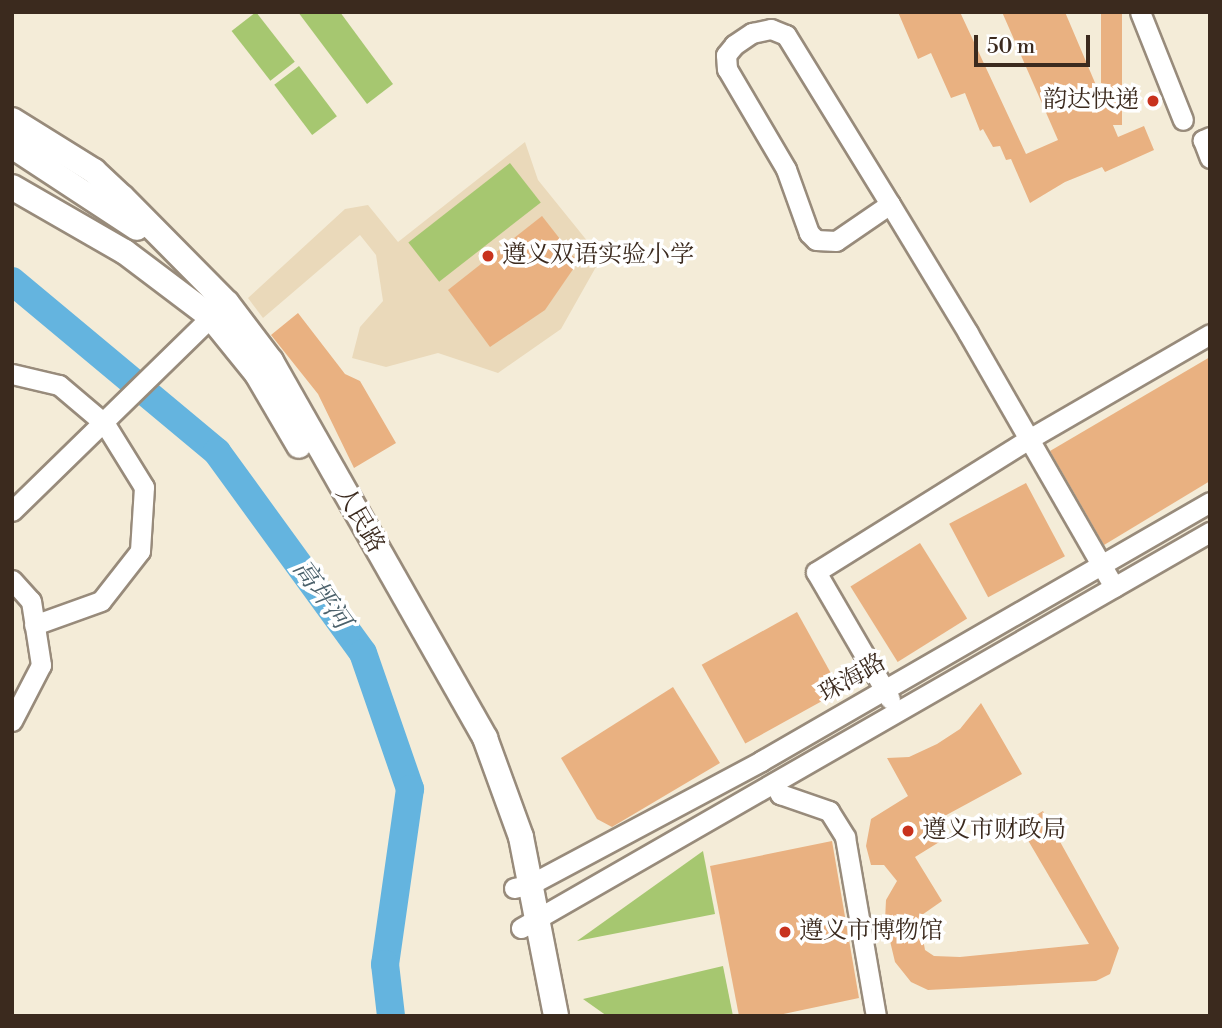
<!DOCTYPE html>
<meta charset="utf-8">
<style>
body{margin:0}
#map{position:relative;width:1222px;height:1028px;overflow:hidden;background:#f4ecd8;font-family:"Libre Bodoni","Noto Serif SC",serif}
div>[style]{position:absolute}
.built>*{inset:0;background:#ead9ba}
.green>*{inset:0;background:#a6c770;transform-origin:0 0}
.river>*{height:28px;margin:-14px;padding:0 14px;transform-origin:14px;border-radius:14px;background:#64b4df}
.building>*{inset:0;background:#e9b181;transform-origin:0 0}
.roads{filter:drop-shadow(2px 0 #988b7b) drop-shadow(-2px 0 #988b7b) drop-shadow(0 2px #988b7b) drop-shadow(0 -2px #988b7b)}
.minor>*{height:19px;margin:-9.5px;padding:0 9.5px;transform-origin:9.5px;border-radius:9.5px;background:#fff}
.major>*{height:24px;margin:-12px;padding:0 12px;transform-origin:12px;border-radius:12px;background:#fff}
.dots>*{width:19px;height:19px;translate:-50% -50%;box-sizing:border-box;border:4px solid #fff;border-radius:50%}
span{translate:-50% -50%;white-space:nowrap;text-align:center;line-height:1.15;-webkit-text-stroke:7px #fff;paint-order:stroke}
.poi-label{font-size:24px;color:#3b2a1e}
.right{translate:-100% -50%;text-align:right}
.left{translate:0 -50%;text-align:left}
.street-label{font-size:24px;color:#3b2a1e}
.water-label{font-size:26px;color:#4b616b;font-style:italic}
.frame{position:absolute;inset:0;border:14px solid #3b2a1e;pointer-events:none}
.scale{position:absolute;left:974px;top:35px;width:116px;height:32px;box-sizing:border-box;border:4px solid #3b2a1e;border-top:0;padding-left:9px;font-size:21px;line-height:24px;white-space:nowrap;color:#3b2a1e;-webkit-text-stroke:5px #fff;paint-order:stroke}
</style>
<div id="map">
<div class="built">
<div style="clip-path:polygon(525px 142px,538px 180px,601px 258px,561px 329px,498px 373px,438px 353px,386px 367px,352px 358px,360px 327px,383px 301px,376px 255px,360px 235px,263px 318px,248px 298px,345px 209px,368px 205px,398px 242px)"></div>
</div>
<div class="green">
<div style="left:256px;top:12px;width:63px;height:31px;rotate:52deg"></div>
<div style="clip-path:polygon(298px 12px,340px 12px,393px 84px,367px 104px)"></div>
<div style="left:299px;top:66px;width:63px;height:31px;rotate:53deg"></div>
<div style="left:510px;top:163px;width:50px;height:129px;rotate:52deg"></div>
<div style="clip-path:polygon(703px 851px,715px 914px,577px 941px)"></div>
<div style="clip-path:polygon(723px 966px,733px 1016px,607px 1016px,583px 999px)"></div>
</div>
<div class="river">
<div style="left:12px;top:281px;width:267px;rotate:39.8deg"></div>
<div style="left:217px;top:452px;width:248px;rotate:54deg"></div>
<div style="left:363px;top:653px;width:144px;rotate:70.9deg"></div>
<div style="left:410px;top:789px;width:177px;rotate:98.1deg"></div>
<div style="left:385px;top:964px;width:52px;rotate:83.4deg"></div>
</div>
<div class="building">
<div style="clip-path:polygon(898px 12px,960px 12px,1026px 154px,1058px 140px,1002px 12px,1065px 12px,1118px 137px,1144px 126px,1154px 150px,1105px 172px,1102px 167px,1065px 182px,1030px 203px,1011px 159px,1006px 160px,1000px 146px,993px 147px,983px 129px,980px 131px,965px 93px,951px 98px,931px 53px,918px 59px)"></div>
<div style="left:1101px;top:12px;width:21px;height:113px"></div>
<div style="clip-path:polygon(542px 216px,578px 262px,545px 310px,490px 347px,448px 290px)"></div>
<div style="clip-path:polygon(298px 313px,345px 374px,360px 381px,396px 443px,354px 468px,318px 394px,271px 335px)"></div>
<div style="clip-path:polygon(1210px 357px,1210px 481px,1104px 545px,1050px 451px)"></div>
<div style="left:1026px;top:483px;width:83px;height:87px;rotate:62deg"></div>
<div style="left:920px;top:543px;width:89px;height:82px;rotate:58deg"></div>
<div style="left:797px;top:612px;width:90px;height:109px;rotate:61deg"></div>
<div style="clip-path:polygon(673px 687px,720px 763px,612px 827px,597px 819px,561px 758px)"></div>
<div style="clip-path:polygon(981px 703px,1022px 774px,939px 819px,949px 836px,915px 857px,942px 901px,919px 917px,925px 950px,934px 956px,960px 957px,1089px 944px,1019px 825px,1043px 811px,1119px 948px,1110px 974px,1096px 981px,928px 990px,911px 982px,895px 962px,885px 920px,886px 900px,897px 881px,884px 865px,871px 865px,866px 846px,871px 819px,908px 796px,887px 758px,909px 757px,937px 744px,960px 729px)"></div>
<div style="clip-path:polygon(832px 841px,859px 998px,774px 1016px,739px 1016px,710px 866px)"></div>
</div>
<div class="roads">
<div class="minor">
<div style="left:1140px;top:12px;width:116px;rotate:68.3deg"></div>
<div style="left:1210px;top:137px;width:8px;rotate:157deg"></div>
<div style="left:1203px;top:140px;width:19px;rotate:69deg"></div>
<div style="left:890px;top:204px;width:65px;rotate:145.6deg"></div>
<div style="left:836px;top:241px;width:20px;rotate:-177deg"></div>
<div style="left:816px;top:240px;width:10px;rotate:-135deg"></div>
<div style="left:809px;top:233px;width:68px;rotate:-109.8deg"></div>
<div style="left:786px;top:169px;width:116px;rotate:-120.5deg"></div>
<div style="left:727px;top:69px;width:14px;rotate:-94deg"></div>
<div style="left:726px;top:55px;width:13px;rotate:-51deg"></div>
<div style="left:734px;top:45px;width:22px;rotate:-34deg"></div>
<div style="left:752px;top:33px;width:19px;rotate:-12deg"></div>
<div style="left:771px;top:29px;width:16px;rotate:22deg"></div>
<div style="left:786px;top:35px;width:198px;rotate:58.4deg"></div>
<div style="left:890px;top:204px;width:151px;rotate:58.8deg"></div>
<div style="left:968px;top:333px;width:293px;rotate:60.1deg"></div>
<div style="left:12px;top:374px;width:48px;rotate:13.2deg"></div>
<div style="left:59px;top:385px;width:60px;rotate:40.3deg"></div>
<div style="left:105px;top:424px;width:74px;rotate:58.2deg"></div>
<div style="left:144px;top:487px;width:64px;rotate:93.6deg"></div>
<div style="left:140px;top:551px;width:63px;rotate:128deg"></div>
<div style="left:101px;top:601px;width:71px;rotate:160.3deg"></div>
<div style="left:12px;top:511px;width:291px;rotate:-44.3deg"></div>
<div style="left:12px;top:580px;width:28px;rotate:48deg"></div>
<div style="left:31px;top:601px;width:65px;rotate:81.1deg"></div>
<div style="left:41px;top:665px;width:63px;rotate:117.4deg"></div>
<div style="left:890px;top:699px;width:147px;rotate:-120.2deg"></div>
<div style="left:816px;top:572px;width:251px;rotate:-32deg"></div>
<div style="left:1029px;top:439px;width:209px;rotate:-30.1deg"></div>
<div style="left:774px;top:783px;width:13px;rotate:61deg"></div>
<div style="left:780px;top:794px;width:52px;rotate:19.1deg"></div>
<div style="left:829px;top:811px;width:31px;rotate:58deg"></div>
<div style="left:845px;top:837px;width:182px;rotate:80.2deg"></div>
<div style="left:514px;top:888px;width:17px;rotate:-13deg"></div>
<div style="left:531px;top:884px;width:261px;rotate:-28.1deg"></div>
<div style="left:761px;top:761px;width:518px;rotate:-29.98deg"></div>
<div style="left:521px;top:928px;width:795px;rotate:-29.89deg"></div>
</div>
<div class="major">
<div style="left:12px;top:120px;width:97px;rotate:31.9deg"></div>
<div style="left:94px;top:171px;width:38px;rotate:43deg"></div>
<div style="left:122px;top:197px;width:149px;rotate:45.3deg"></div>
<div style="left:227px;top:303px;width:73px;rotate:52.8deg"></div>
<div style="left:271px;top:361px;width:434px;rotate:60.4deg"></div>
<div style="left:485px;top:738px;width:105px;rotate:70deg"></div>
<div style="left:521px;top:837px;width:182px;rotate:78.9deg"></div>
<div style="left:12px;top:146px;width:149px;rotate:33.3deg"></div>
<div style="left:12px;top:187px;width:130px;rotate:29.9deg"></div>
<div style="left:125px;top:252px;width:106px;rotate:37deg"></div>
<div style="left:210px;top:316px;width:75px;rotate:51deg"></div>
<div style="left:257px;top:374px;width:83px;rotate:59.7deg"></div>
</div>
</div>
<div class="dots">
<div style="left:1153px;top:101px;background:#c8321e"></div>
<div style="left:488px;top:256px;background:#c8321e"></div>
<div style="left:908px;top:831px;background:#c8321e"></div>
<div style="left:785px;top:932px;background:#c8321e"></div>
</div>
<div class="poi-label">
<span class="right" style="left:1139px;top:101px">韵达快递</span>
<span class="left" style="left:502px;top:256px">遵义双语实验小学</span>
<span class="left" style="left:922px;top:831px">遵义市财政局</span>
<span class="left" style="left:799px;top:932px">遵义市博物馆</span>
</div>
<div class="street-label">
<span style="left:359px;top:520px;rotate:60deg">人民路</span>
<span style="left:853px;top:679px;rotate:-30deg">珠海路</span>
</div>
<div class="water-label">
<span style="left:321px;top:595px;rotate:54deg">高坪河</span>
</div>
<div class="frame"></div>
<div class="scale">50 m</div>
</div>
